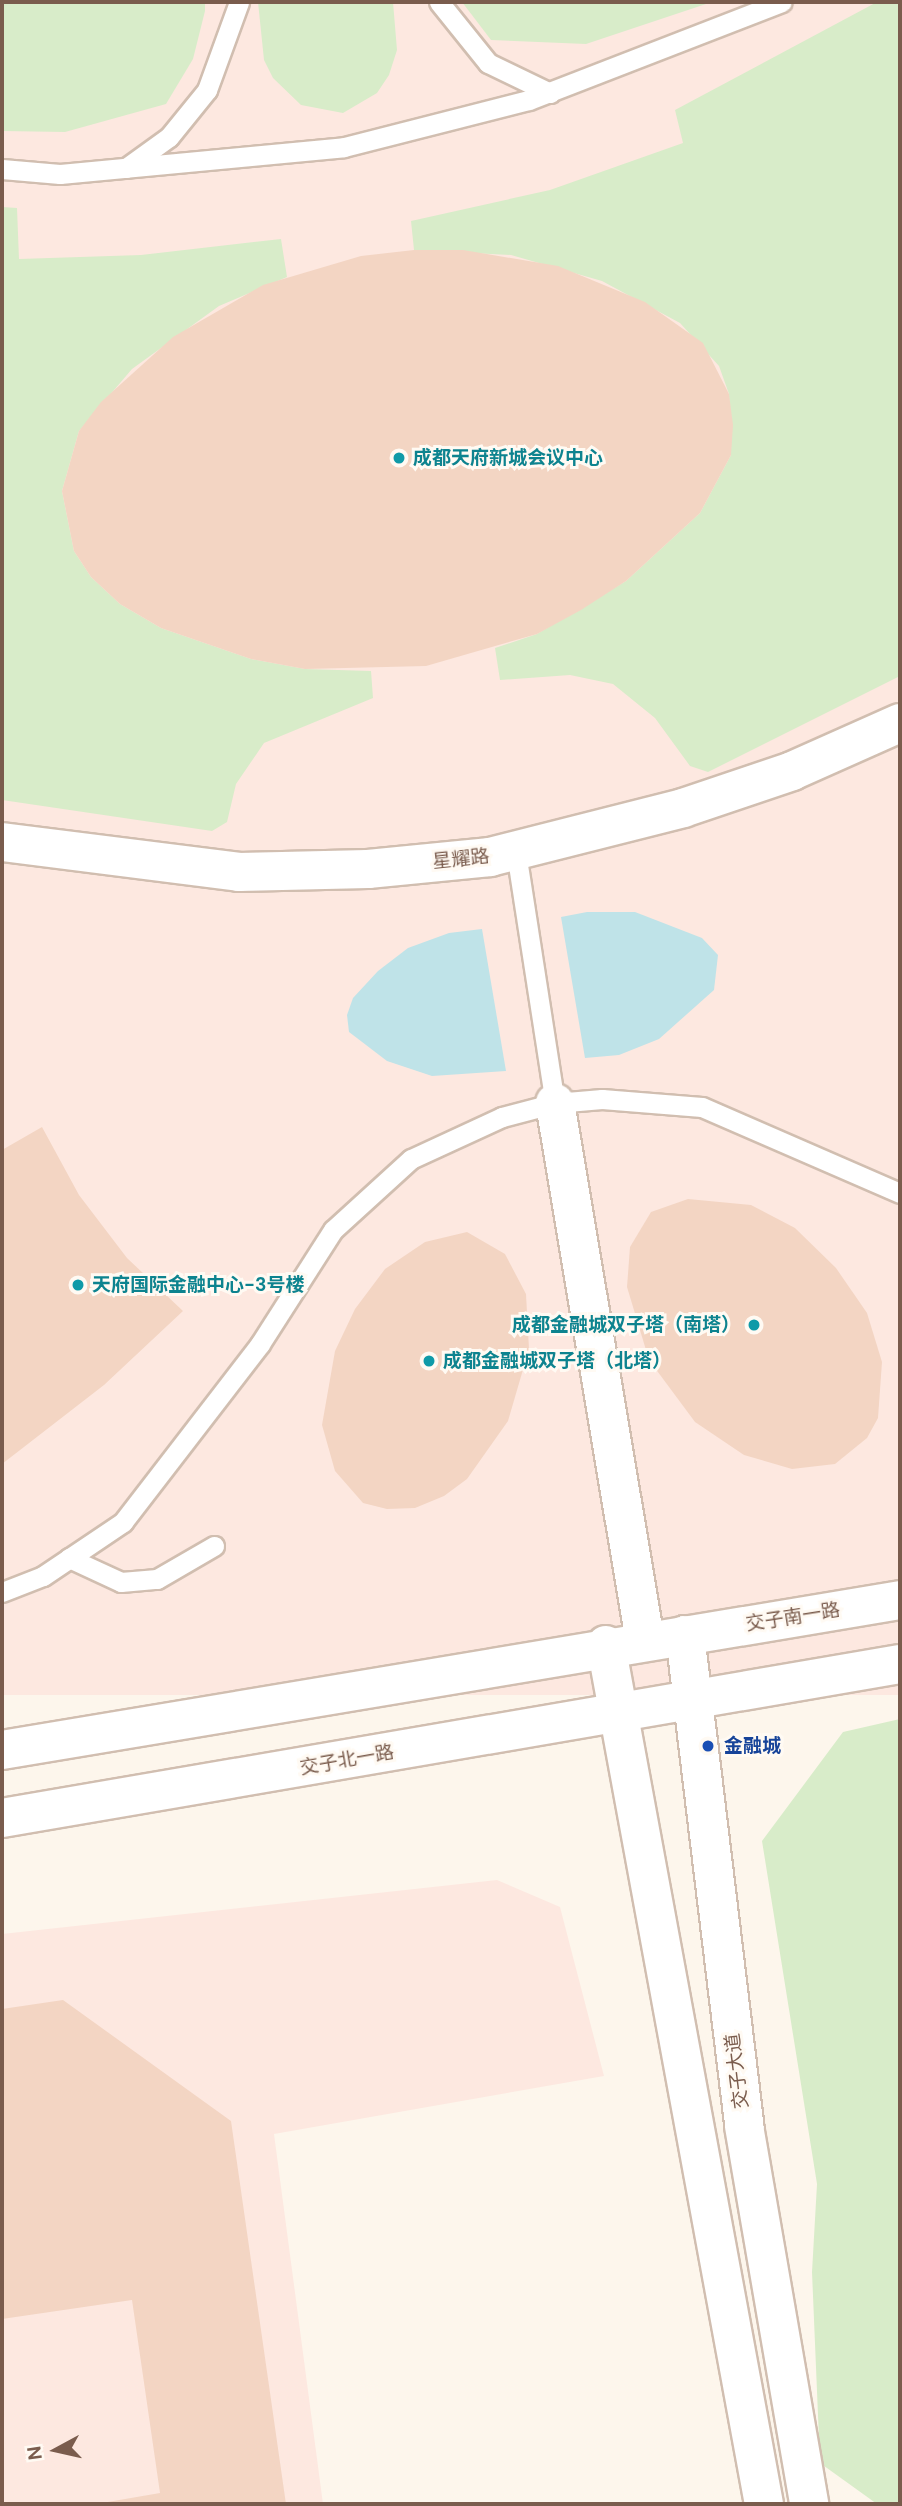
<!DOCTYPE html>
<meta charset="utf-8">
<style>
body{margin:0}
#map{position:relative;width:902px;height:2506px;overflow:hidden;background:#fdf6ec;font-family:"DM Sans","Noto Sans SC",sans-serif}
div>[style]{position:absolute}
.commercial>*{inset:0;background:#fde8e0;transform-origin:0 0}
.green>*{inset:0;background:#d8ecc9}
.water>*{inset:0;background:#bfe3e8}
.building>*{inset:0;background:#f3d5c3}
.roads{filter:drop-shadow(2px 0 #d1beb0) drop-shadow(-2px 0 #d1beb0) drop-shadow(0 2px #d1beb0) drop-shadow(0 -2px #d1beb0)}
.lane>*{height:19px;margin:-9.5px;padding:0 9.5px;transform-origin:9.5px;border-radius:9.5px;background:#fff}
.street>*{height:38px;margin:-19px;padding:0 19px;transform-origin:19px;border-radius:19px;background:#fff}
.secondary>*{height:38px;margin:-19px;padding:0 19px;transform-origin:19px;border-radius:19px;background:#fff}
.dots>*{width:19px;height:19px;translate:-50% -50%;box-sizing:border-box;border:4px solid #fffaf3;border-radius:50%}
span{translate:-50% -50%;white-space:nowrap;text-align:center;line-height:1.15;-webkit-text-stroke:6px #fffaf3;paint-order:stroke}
.culture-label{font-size:19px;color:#0d838f;font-weight:700}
.left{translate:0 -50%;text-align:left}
.right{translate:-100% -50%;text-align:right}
.street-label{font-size:19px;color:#7a5c4d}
.transit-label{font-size:19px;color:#164399;font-weight:700}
.frame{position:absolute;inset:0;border:4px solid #7a5c4d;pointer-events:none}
.north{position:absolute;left:21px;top:2415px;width:70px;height:70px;-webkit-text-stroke:5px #fffaf3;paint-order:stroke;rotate:262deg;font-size:19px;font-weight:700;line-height:28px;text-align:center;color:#7a5c4d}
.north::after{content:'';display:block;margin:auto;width:24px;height:32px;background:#7a5c4d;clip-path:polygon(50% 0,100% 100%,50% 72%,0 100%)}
</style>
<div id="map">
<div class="commercial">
<div style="left:2px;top:2px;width:898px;height:1693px"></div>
<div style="clip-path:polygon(497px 1880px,560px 1907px,604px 2076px,274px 2134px,323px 2504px,2px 2504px,2px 1934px)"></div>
</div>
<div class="green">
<div style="clip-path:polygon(2px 2px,205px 2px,205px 11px,193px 59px,166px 104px,65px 132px,2px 131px)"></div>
<div style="clip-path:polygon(258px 2px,393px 2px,397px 50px,389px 75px,377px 93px,343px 113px,301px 105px,273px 78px,264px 60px)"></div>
<div style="clip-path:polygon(462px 2px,712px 2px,586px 44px,491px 40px)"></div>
<div style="clip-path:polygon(877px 2px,900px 2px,900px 676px,708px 772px,690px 766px,655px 718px,613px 684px,570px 675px,500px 680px,495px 648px,537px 634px,626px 581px,700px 513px,731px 455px,729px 394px,719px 366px,680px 323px,602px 281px,511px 255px,414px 250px,411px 221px,550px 190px,683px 143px,675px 110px)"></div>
<div style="clip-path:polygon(2px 207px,17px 208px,19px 259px,141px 255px,281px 239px,287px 277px,219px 306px,132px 369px,79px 431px,62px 491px,74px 551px,91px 577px,120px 604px,161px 628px,251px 659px,305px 669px,371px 671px,373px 698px,264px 743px,236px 784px,227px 822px,212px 831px,2px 800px)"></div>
<div style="clip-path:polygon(900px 1719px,900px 2504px,877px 2504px,820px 2463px,812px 2272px,817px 2184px,762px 1841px,843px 1732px)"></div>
</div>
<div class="water">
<div style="clip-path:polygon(587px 912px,635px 912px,702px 938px,718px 955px,714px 990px,659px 1039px,619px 1055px,585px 1058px,561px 917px)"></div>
<div style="clip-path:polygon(482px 929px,506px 1071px,432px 1076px,387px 1061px,349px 1032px,347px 1015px,353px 998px,378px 971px,408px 948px,449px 933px)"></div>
</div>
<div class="building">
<div style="clip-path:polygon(414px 250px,463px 250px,558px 266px,645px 302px,703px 343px,729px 394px,733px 425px,731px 455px,700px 513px,626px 581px,581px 610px,537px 634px,426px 666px,305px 669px,251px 659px,161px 628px,120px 604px,91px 577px,74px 551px,62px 491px,79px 431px,101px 402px,173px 337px,263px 285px,361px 256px)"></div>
<div style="clip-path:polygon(42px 1127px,79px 1195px,127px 1258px,183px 1311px,104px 1385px,2px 1464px,2px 1150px)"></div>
<div style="clip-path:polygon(688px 1199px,751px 1205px,795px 1228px,836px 1268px,867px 1313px,882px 1362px,878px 1418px,867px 1438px,835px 1464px,792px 1469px,744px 1455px,695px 1422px,649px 1360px,627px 1287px,630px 1247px,651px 1212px)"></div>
<div style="clip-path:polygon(467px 1232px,505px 1254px,526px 1294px,529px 1349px,508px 1421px,467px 1479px,444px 1496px,415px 1508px,387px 1509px,363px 1503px,335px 1471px,322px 1425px,335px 1351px,355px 1309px,385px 1269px,425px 1242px)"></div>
<div style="clip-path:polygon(63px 2000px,231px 2121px,286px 2504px,96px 2504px,160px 2493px,132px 2300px,2px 2319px,2px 2009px)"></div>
</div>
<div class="roads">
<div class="lane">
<div style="left:439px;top:2px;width:78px;rotate:51.2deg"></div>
<div style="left:488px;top:63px;width:69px;rotate:25.8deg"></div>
<div style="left:126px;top:168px;width:53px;rotate:-35.8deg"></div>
<div style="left:169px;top:137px;width:60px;rotate:-51deg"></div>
<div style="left:207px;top:90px;width:94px;rotate:-70deg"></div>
<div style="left:2px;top:169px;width:58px;rotate:4.9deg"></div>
<div style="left:60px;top:174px;width:285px;rotate:-5.4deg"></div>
<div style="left:344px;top:147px;width:191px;rotate:-14.3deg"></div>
<div style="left:529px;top:100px;width:271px;rotate:-21.2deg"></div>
<div style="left:516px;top:852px;width:254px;rotate:81.2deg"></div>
<div style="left:69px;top:1558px;width:57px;rotate:24.8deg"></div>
<div style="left:121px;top:1582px;width:36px;rotate:-5deg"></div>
<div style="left:157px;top:1579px;width:66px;rotate:-30.1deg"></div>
<div style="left:2px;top:1592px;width:44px;rotate:-21.3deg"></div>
<div style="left:43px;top:1576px;width:97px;rotate:-34deg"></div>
<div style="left:123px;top:1522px;width:225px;rotate:-52.4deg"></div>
<div style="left:260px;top:1344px;width:135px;rotate:-57.4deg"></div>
<div style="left:333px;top:1230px;width:105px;rotate:-42.3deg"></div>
<div style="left:411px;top:1159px;width:100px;rotate:-24.8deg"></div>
<div style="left:502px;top:1117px;width:55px;rotate:-14.8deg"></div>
<div style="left:555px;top:1103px;width:47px;rotate:-4.9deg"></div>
<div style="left:602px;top:1099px;width:100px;rotate:4.6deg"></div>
<div style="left:702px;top:1107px;width:216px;rotate:23.5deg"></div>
</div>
<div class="street">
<div style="left:2px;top:842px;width:239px;rotate:7.2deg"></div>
<div style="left:239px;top:872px;width:129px;rotate:-1.3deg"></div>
<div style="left:368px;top:869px;width:123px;rotate:-5.6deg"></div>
<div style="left:490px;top:857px;width:199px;rotate:-14.2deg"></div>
<div style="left:683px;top:808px;width:115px;rotate:-18.7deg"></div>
<div style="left:792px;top:771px;width:118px;rotate:-24deg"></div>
<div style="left:555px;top:1103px;width:544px;rotate:80.49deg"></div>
</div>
<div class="secondary">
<div style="left:685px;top:1635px;width:495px;rotate:83.1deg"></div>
<div style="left:744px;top:2126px;width:384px;rotate:80.2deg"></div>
<div style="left:606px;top:1645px;width:873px;rotate:79.58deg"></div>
<div style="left:2px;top:1750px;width:910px;rotate:-9.48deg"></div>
<div style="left:2px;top:1818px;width:911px;rotate:-9.73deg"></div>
</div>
</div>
<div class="dots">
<div style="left:399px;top:458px;background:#0f9aa8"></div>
<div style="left:78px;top:1285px;background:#0f9aa8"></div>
<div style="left:754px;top:1325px;background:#0f9aa8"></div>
<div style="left:429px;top:1361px;background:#0f9aa8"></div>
<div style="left:708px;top:1746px;background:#1a4fb4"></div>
</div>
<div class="culture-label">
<span class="left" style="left:413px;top:458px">成都天府新城会议中心</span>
<span class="left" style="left:92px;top:1285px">天府国际金融中心-3号楼</span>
<span class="right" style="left:740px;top:1325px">成都金融城双子塔（南塔）</span>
<span class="left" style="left:443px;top:1361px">成都金融城双子塔（北塔）</span>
</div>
<div class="street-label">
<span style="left:461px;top:859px;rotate:-6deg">星耀路</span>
<span style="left:793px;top:1617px;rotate:-9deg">交子南一路</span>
<span style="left:347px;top:1760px;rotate:-10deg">交子北一路</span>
<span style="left:737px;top:2071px;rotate:-97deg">交子大道</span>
</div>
<div class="transit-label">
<span class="left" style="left:724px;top:1746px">金融城</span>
</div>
<div class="frame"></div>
<div class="north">N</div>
</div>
